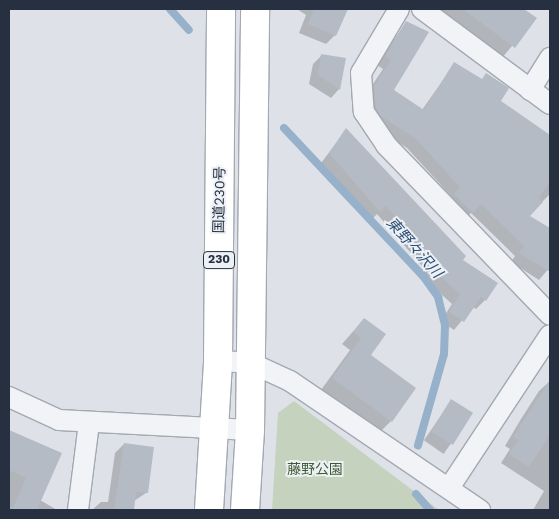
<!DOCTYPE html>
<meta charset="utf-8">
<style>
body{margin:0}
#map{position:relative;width:559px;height:519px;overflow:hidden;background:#dee2e8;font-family:"Work Sans","Noto Sans JP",sans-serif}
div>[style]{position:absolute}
.green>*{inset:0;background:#c4d2be}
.shadow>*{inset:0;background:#0003;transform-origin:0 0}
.stream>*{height:8px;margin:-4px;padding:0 4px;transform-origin:4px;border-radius:4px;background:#97b1ca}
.building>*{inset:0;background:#b5bbc5;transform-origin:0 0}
.roads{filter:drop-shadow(1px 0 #a3a9b2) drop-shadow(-1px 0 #a3a9b2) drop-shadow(0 1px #a3a9b2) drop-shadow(0 -1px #a3a9b2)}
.street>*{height:20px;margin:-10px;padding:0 10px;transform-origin:10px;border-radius:10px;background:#f1f3f6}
.highway>*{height:28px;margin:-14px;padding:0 14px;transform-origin:14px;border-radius:14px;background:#fff}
span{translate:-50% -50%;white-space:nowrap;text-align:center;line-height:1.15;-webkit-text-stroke:4px #edf1f6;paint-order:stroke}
.shield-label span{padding:1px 4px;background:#edf1f6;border:1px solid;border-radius:4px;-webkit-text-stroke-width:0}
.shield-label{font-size:12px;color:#263040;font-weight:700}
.street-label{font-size:14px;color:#263040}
.park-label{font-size:14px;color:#3c5c33}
.water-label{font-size:15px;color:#2f5075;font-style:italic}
.frame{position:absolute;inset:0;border:10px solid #263040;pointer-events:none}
</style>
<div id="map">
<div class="green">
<div style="clip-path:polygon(294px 401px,439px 510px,272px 510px,278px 413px)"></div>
</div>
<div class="shadow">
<div style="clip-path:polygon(297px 9px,346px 9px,335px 35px,326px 44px,299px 33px,306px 15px)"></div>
<div style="clip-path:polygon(435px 9px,522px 9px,535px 18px,502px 58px)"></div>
<div style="clip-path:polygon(406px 22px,393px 90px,422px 110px,455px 63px,499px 102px,550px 136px,550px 194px,528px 216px,550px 230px,550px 267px,539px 280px,511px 262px,515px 256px,471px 213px,463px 221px,446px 204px,452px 197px,407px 148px,373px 126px,365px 96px,383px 69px,377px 65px)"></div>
<div style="clip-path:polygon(322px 55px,339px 89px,331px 98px,309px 84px,313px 64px)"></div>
<div style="clip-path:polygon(346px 130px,461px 260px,485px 300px,476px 309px,473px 307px,454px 330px,441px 321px,452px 304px,418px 273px,423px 267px,377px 214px,371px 220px,321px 163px)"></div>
<div style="clip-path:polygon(364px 319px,369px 355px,391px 421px,379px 433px,321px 390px,350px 350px,342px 344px)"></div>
<div style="clip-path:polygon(550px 381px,550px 510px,533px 510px,544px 491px,501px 463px,510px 449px,505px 446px,521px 419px,539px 391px)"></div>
<div style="left:452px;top:400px;width:24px;height:49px;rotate:35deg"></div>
<div style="clip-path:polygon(9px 431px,60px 454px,40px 500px,57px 510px,9px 510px)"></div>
<div style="clip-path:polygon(124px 444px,146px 493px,134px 501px,133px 510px,92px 510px,101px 502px,108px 502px,115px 453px)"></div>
</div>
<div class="stream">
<div style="left:170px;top:9px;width:28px;rotate:48deg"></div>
<div style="left:284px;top:128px;width:203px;rotate:46.8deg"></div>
<div style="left:423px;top:276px;width:26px;rotate:54deg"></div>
<div style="left:438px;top:297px;width:30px;rotate:76deg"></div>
<div style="left:445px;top:326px;width:28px;rotate:92deg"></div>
<div style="left:444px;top:354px;width:95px;rotate:105.9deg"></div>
<div style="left:416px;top:494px;width:21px;rotate:49deg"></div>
</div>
<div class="building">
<div style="clip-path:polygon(314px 9px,348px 9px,336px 36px,308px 24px)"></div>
<div style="clip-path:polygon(463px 9px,524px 9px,537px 18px,515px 48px)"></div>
<div style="clip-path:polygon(406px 21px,429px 32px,394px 90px,424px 110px,454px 62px,482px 79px,486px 73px,509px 88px,501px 101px,550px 135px,550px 181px,539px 198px,543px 202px,530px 216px,550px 228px,550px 272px,519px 253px,524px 246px,481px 204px,473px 213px,454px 194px,460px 187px,416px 139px,382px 117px,376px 108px,374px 86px,391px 60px,385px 56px)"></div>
<div style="clip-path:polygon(321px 54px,346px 58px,340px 90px,318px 75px)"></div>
<div style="clip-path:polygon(346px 128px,466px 256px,463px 260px,498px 283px,486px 301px,481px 297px,464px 322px,449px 312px,460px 294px,426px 264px,431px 257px,386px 206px,380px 212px,329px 153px)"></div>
<div style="clip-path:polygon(364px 318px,386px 334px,371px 355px,416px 388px,392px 422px,332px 378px,361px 338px,353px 332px)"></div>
<div style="clip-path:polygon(550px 380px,550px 434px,529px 467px,509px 454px,518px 440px,513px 437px)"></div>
<div style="left:451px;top:399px;width:26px;height:38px;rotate:32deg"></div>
<div style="clip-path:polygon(9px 430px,62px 453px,37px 510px,12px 510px,26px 478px,9px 470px)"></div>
<div style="clip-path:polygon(124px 443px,154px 447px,148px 493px,136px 492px,134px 510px,114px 510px)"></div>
</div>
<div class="roads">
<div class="street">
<div style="left:399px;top:9px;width:74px;rotate:120.7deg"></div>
<div style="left:361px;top:73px;width:39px;rotate:86deg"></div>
<div style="left:364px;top:112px;width:40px;rotate:56deg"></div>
<div style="left:386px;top:145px;width:236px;rotate:46deg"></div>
<div style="left:422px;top:9px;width:159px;rotate:36.6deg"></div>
<div style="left:530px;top:90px;width:38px;rotate:-58deg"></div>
<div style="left:218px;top:361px;width:33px;rotate:3deg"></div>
<div style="left:251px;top:363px;width:43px;rotate:24.8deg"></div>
<div style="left:290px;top:381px;width:230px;rotate:34.2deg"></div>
<div style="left:9px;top:397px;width:55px;rotate:24.7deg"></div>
<div style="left:59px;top:420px;width:191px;rotate:3deg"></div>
<div style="left:449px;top:488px;width:183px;rotate:-56.6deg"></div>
<div style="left:78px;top:510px;width:88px;rotate:-82.8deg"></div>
</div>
<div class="highway">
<div style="left:209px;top:510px;width:149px;rotate:-86.5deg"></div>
<div style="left:218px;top:361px;width:352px;rotate:-89.5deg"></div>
<div style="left:245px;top:510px;width:80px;rotate:-86.4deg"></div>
<div style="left:250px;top:430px;width:421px;rotate:-89.3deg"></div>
</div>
</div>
<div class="shield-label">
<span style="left:219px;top:260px">230</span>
</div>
<div class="street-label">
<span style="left:219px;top:200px;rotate:-89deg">国道230号</span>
</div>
<div class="park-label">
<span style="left:315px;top:469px">藤野公園</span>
</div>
<div class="water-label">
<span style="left:414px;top:248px;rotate:48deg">東野々沢川</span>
</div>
<div class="frame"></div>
</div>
